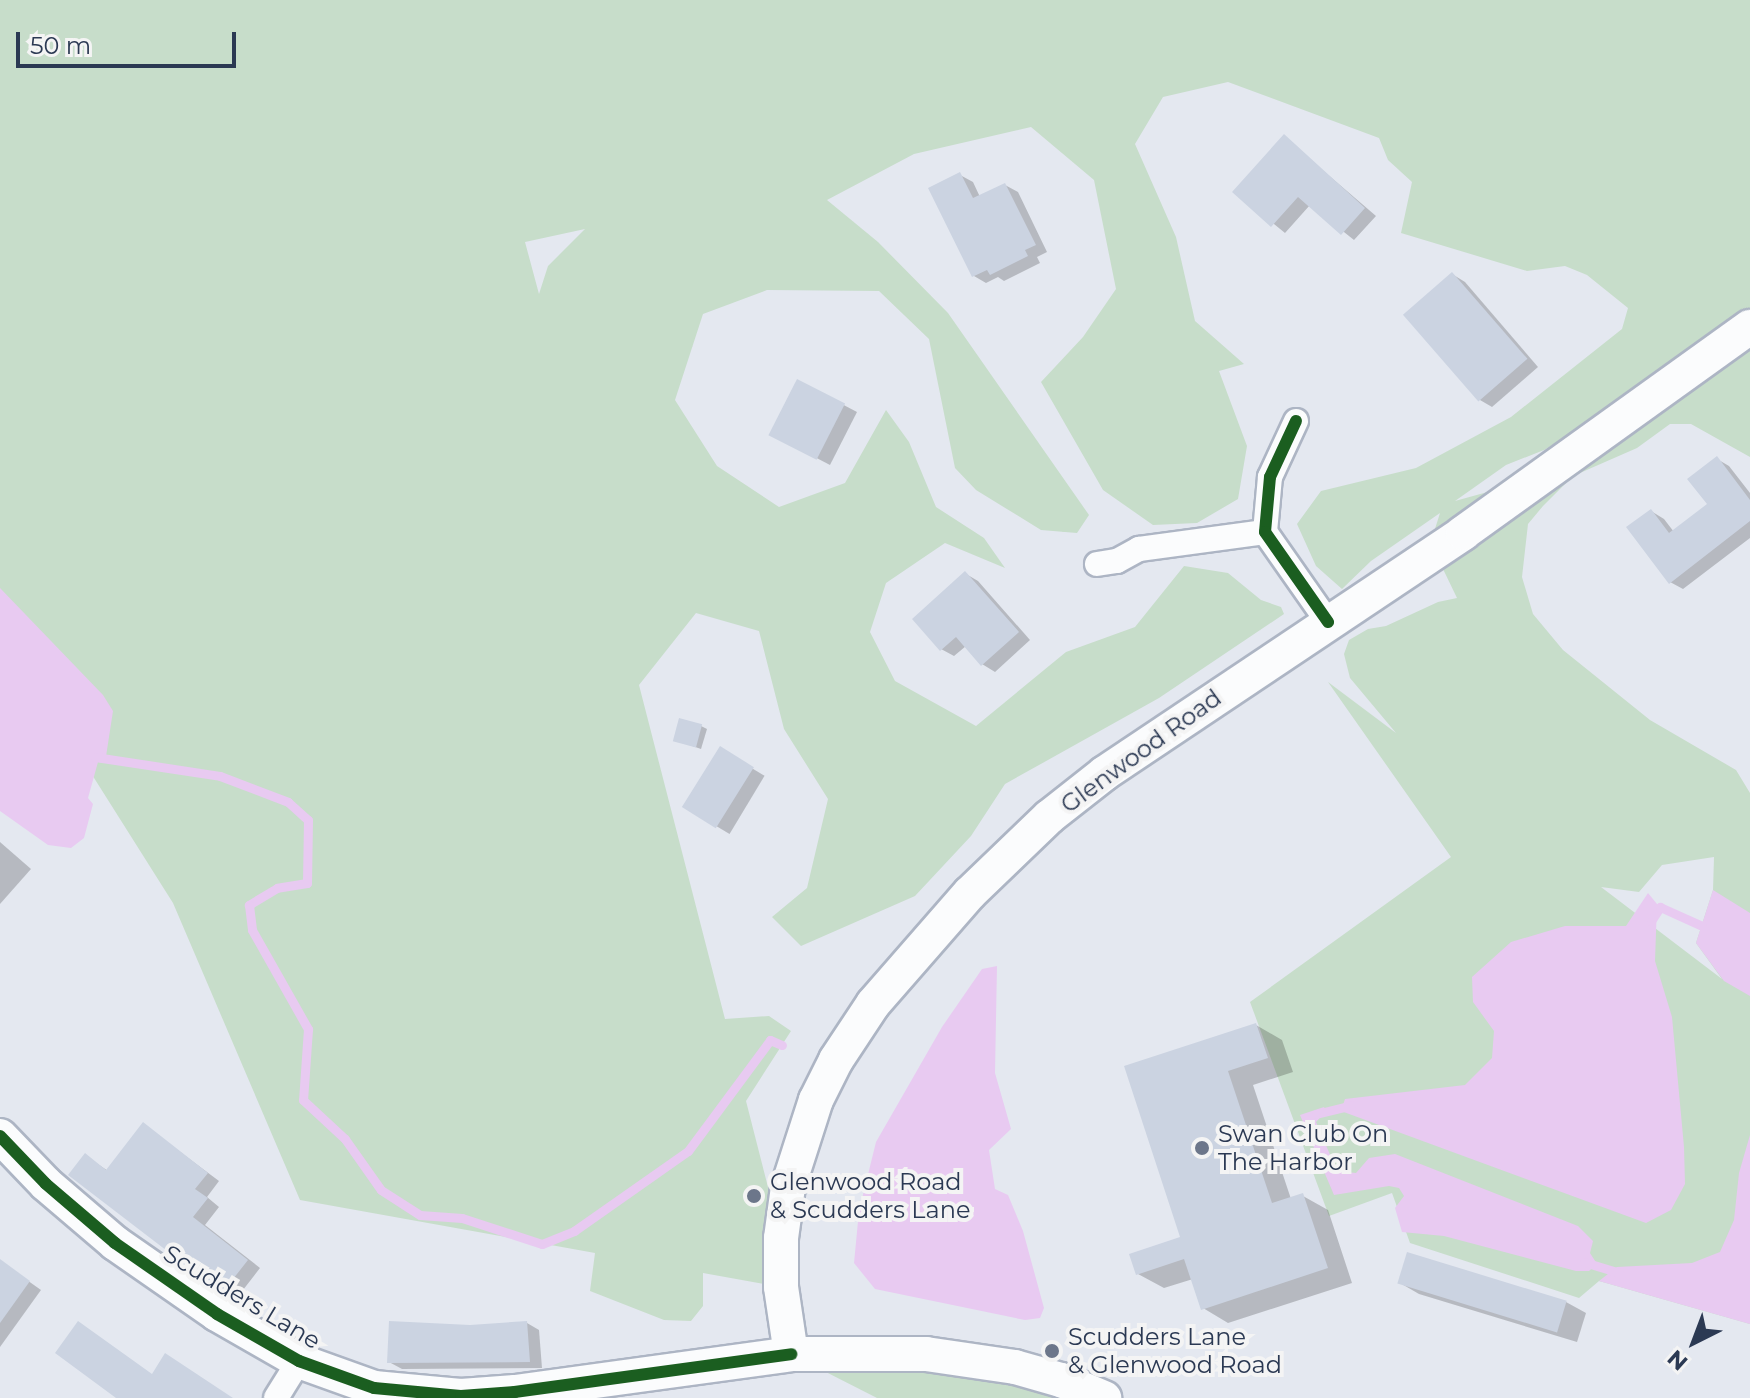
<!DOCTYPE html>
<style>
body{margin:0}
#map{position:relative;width:1750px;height:1398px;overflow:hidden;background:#e4e8f0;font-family:Montserrat,sans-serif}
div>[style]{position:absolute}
.green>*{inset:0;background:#c7ddca}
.water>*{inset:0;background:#e8caf1}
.shadow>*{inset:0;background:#0003;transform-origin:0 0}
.stream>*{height:9px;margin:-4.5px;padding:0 4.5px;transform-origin:4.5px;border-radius:4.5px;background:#e8caf1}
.building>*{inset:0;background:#cbd3e1;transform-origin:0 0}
.roads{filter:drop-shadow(2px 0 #adb5c4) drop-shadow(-2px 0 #adb5c4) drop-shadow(0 2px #adb5c4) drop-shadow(0 -2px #adb5c4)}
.street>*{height:24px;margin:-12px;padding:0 12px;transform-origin:12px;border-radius:12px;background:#fbfcfd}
.secondary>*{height:34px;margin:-17px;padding:0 17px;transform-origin:17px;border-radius:17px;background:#fbfcfd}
.cycleway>*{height:12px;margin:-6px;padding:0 6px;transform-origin:6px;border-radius:6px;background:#1b5e20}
.dots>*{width:22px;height:22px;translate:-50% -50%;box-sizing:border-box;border:4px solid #f4f4f4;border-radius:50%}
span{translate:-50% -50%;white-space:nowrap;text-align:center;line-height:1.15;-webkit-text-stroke:8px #f4f4f4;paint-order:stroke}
.street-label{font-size:24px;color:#2b3953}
.poi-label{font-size:24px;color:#2b3953}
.left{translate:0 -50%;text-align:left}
.north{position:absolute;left:1654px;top:1302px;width:80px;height:80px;-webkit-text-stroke:6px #f4f4f4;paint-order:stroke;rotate:222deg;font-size:22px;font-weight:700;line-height:32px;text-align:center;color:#2b3953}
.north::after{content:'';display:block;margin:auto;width:28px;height:36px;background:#2b3953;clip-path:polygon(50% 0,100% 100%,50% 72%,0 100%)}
.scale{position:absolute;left:16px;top:32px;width:220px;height:36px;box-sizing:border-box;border:4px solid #2b3953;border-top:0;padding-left:10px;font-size:24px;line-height:28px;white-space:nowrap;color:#2b3953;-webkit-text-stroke:6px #f4f4f4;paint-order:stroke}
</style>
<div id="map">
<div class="green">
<div style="clip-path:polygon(evenodd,0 0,1750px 0,1750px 457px,1691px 424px,1670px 424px,1637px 448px,1573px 476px,1543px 506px,1528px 524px,1522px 577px,1533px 614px,1563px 650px,1650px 720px,1736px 770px,1750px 793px,1750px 1324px,1599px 1281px,1579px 1298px,1410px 1243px,1392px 1193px,1329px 1216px,1250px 1002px,1451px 857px,1328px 682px,1396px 733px,1350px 678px,1344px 654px,1349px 640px,1368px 629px,1386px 626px,1438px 602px,1457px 598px,1443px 569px,1434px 532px,1440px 513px,1371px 561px,1342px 589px,1316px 566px,1297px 524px,1321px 491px,1416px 468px,1511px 417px,1622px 329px,1628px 308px,1587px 275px,1565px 266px,1527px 271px,1401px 233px,1412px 182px,1388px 160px,1379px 138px,1228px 82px,1163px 97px,1135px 144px,1176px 237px,1195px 321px,1244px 364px,1219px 371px,1247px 446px,1238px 499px,1197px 523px,1153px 525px,1103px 490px,1041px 382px,1083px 337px,1116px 289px,1094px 180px,1031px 127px,914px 154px,827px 200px,878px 242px,948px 313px,1089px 515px,1077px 533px,1041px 530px,976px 490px,955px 468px,929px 339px,879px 291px,767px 290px,703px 314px,675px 400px,717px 466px,779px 507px,845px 483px,886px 410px,909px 442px,936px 507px,984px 538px,1005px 568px,945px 543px,886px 583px,870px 632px,895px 681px,976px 726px,1066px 652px,1135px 627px,1184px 566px,1228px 573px,1261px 600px,1281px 607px,1284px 614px,1159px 698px,1005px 784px,971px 836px,915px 896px,801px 946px,772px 917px,807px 888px,828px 799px,784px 729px,759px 631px,696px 613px,639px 685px,725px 1019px,769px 1016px,791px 1031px,746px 1101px,781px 1238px,781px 1287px,703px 1273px,703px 1306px,691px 1321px,664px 1320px,590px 1291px,595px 1253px,300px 1200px,173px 903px,0 629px,0 0,585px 229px,548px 266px,539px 294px,525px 242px,585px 229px,0 0,1601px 416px,1502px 488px,1455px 501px,1506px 465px,1544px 450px,1601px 416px,0 0,1714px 857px,1713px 890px,1696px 943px,1722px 979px,1601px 887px,1639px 892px,1662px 865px,1714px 857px)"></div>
<div style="clip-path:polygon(926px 1354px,1104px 1398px,877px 1398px,820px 1369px)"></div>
</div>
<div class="water">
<div style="clip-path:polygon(0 588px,103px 695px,113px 711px,105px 763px,98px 762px,88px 798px,93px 804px,84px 838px,71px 848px,48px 845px,0 811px)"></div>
<div style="clip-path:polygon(1713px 890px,1750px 913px,1750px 996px,1724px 981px,1696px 943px)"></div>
<div style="clip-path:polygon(1648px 893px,1657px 904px,1655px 961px,1672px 1017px,1684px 1147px,1685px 1184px,1671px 1210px,1646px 1223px,1341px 1111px,1345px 1099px,1465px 1085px,1492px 1058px,1494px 1031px,1473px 1002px,1472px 977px,1511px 942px,1565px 926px,1626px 926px)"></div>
<div style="clip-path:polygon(997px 966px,995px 1073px,1011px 1129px,989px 1150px,995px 1189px,1008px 1195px,1023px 1231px,1044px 1308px,1040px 1318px,1025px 1320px,875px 1289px,854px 1263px,859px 1211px,876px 1142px,942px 1027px,982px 969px)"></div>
<div style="clip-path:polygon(1324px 1107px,1326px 1111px,1316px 1122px,1337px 1171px,1356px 1173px,1369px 1158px,1395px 1154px,1578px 1226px,1593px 1241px,1590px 1253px,1597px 1264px,1589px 1271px,1576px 1271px,1444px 1236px,1402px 1232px,1395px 1208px,1404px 1196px,1399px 1188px,1389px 1186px,1334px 1195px,1300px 1115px)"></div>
<div style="clip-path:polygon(1750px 1135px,1750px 1324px,1599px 1281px,1617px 1267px,1692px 1263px,1720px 1252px,1734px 1220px,1739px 1173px)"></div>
</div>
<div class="shadow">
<div style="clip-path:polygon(1284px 137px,1376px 216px,1354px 240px,1310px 205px,1285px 233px,1235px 192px)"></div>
<div style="clip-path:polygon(960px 175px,973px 182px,980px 197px,1005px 185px,1018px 192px,1047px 252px,1037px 257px,1040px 263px,1004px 281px,998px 277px,986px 283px,974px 276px)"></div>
<div style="clip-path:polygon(1452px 274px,1465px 282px,1538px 367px,1492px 407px,1480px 400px,1406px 314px)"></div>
<div style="clip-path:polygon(798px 381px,857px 412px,830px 465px,784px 441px)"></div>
<div style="clip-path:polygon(1717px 459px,1729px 466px,1750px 493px,1750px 538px,1683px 589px,1670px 582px,1651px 511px,1664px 519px,1674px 532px,1710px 505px)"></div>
<div style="clip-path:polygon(966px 574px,978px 581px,1030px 640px,995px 672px,982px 664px,966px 646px,954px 656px,941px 649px)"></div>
<div style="clip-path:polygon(701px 726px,707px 729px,701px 749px,675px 740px)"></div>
<div style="left:720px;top:749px;width:52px;height:68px;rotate:31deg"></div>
<div style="clip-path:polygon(0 842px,31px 869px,0 904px)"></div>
<div style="clip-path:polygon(1256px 1025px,1282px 1040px,1293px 1072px,1253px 1085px,1291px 1199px,1303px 1196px,1328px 1210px,1352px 1283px,1228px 1323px,1203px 1308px,1193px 1279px,1164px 1288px,1138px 1274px,1183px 1238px,1126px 1067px)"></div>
<div style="clip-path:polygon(144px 1125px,219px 1181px,207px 1197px,219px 1207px,205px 1225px,260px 1268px,236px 1299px,223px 1291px,86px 1156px,108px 1171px)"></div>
<div style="clip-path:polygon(1409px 1254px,1566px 1302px,1586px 1313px,1577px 1342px,1419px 1294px,1400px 1283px)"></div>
<div style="clip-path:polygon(0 1261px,41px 1290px,0 1347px)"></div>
<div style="clip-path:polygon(527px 1323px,539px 1330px,542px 1368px,402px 1369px,389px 1362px,470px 1327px)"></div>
</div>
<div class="stream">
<div style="left:95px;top:757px;width:126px;rotate:8.6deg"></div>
<div style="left:220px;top:776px;width:73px;rotate:20.9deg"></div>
<div style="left:288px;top:802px;width:27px;rotate:42deg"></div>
<div style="left:308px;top:820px;width:63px;rotate:90.9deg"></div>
<div style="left:307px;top:883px;width:30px;rotate:171deg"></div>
<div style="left:277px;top:888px;width:33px;rotate:149deg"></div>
<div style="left:249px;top:905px;width:25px;rotate:83deg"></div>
<div style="left:252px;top:930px;width:114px;rotate:60.5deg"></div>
<div style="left:308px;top:1029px;width:71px;rotate:94deg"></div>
<div style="left:303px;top:1100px;width:57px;rotate:42.9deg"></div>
<div style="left:345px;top:1139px;width:62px;rotate:54.8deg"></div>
<div style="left:381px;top:1190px;width:46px;rotate:32.7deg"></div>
<div style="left:420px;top:1215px;width:42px;rotate:4.1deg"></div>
<div style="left:462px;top:1218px;width:84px;rotate:18deg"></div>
<div style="left:542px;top:1244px;width:35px;rotate:-22deg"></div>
<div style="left:574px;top:1231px;width:139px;rotate:-35.1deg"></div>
<div style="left:688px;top:1151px;width:138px;rotate:-53.5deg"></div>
<div style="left:770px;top:1040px;width:13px;rotate:23deg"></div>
<div style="left:1651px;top:921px;width:17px;rotate:-57deg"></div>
<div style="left:1660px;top:907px;width:46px;rotate:24.3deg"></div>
<div style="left:1316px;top:1114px;width:36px;rotate:-14deg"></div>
<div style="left:1584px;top:1262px;width:37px;rotate:17deg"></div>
</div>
<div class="building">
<div style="clip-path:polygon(1284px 134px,1365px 208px,1341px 235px,1298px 197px,1271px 227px,1232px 192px)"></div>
<div style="clip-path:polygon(960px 172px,973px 198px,1005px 183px,1036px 245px,1025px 250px,1028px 256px,990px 275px,987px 270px,972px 277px,928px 188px)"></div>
<div style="left:1452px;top:272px;width:115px;height:65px;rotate:49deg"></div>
<div style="left:797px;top:379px;width:54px;height:63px;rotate:27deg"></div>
<div style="clip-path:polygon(1717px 456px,1750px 500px,1750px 521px,1669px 584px,1626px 527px,1651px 509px,1669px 533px,1707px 504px,1687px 479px)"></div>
<div style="clip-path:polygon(965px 571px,1019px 632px,981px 666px,956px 637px,940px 651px,912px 619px)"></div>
<div style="left:679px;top:718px;width:24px;height:24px;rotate:15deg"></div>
<div style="left:720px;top:746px;width:40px;height:72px;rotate:32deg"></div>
<div style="clip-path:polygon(1256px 1023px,1268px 1058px,1228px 1071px,1272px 1203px,1303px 1193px,1328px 1268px,1201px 1310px,1184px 1259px,1136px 1275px,1129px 1254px,1180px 1237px,1124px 1066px)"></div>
<div style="clip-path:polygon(143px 1122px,208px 1173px,195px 1189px,208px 1198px,193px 1217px,248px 1260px,222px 1293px,68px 1175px,85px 1153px,106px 1170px)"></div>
<div style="left:1407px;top:1252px;width:167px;height:33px;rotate:17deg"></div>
<div style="clip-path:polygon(0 1259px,30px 1281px,0 1323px)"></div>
<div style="clip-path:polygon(78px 1321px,152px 1374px,165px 1353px,233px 1398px,116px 1398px,55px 1353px)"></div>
<div style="clip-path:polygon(389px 1321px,470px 1325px,527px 1321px,530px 1362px,387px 1363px)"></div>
</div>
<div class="roads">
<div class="street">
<div style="left:1296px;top:421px;width:62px;rotate:114.9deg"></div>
<div style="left:1270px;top:477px;width:55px;rotate:95.2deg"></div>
<div style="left:1265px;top:532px;width:110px;rotate:55deg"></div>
<div style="left:1097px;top:564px;width:20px;rotate:-9deg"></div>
<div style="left:1117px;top:561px;width:25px;rotate:-29deg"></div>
<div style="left:1139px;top:549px;width:127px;rotate:-7.7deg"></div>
<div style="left:276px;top:1398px;width:44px;rotate:-58.1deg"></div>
</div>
<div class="secondary">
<div style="left:0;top:1136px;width:66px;rotate:46.2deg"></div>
<div style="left:46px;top:1184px;width:91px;rotate:40.5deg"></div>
<div style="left:115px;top:1243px;width:124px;rotate:34.8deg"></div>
<div style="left:217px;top:1314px;width:95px;rotate:29.8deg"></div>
<div style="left:299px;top:1361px;width:80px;rotate:19.8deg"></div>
<div style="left:374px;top:1388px;width:87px;rotate:5.3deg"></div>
<div style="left:461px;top:1396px;width:54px;rotate:-4.2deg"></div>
<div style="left:515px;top:1392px;width:279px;rotate:-7.8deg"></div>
<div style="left:791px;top:1354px;width:135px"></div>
<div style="left:926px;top:1354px;width:90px;rotate:8.3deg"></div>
<div style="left:1015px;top:1367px;width:48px;rotate:15.8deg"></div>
<div style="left:1061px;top:1380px;width:47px;rotate:22.7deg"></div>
<div style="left:791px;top:1354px;width:68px;rotate:-98.5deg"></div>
<div style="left:781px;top:1287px;width:49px;rotate:-90deg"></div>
<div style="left:781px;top:1238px;width:51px;rotate:-82.2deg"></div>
<div style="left:788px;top:1187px;width:91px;rotate:-72.2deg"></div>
<div style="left:816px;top:1100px;width:45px;rotate:-63.4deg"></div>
<div style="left:836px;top:1060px;width:67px;rotate:-56.5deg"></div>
<div style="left:873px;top:1004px;width:147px;rotate:-48.9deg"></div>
<div style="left:970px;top:893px;width:110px;rotate:-43.9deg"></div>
<div style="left:1049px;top:817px;width:71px;rotate:-38.2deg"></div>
<div style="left:1105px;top:773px;width:431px;rotate:-33.8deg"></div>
<div style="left:1463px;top:533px;width:353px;rotate:-35.7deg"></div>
</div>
</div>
<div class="cycleway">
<div style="left:1296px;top:421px;width:62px;rotate:114.9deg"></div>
<div style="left:1270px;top:477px;width:55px;rotate:95.2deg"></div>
<div style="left:1265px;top:532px;width:110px;rotate:55deg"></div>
<div style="left:0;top:1136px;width:66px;rotate:46.2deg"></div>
<div style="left:46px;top:1184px;width:91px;rotate:40.5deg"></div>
<div style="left:115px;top:1243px;width:124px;rotate:34.8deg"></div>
<div style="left:217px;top:1314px;width:95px;rotate:29.8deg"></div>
<div style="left:299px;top:1361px;width:80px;rotate:19.8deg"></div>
<div style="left:374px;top:1388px;width:87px;rotate:5.3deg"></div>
<div style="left:461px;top:1396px;width:54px;rotate:-4.2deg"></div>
<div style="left:515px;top:1392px;width:279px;rotate:-7.8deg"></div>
</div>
<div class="dots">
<div style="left:1202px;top:1148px;background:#6c768a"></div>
<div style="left:754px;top:1196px;background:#6c768a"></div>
<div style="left:1052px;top:1351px;background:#6c768a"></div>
</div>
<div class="street-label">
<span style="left:1141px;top:751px;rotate:-36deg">Glenwood Road</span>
<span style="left:242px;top:1297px;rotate:31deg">Scudders Lane</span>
</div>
<div class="poi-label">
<span class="left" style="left:1218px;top:1148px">Swan Club On<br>The Harbor</span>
<span class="left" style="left:770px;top:1196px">Glenwood Road<br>&amp; Scudders Lane</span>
<span class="left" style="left:1068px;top:1351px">Scudders Lane<br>&amp; Glenwood Road</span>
</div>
<div class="north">N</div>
<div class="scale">50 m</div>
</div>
